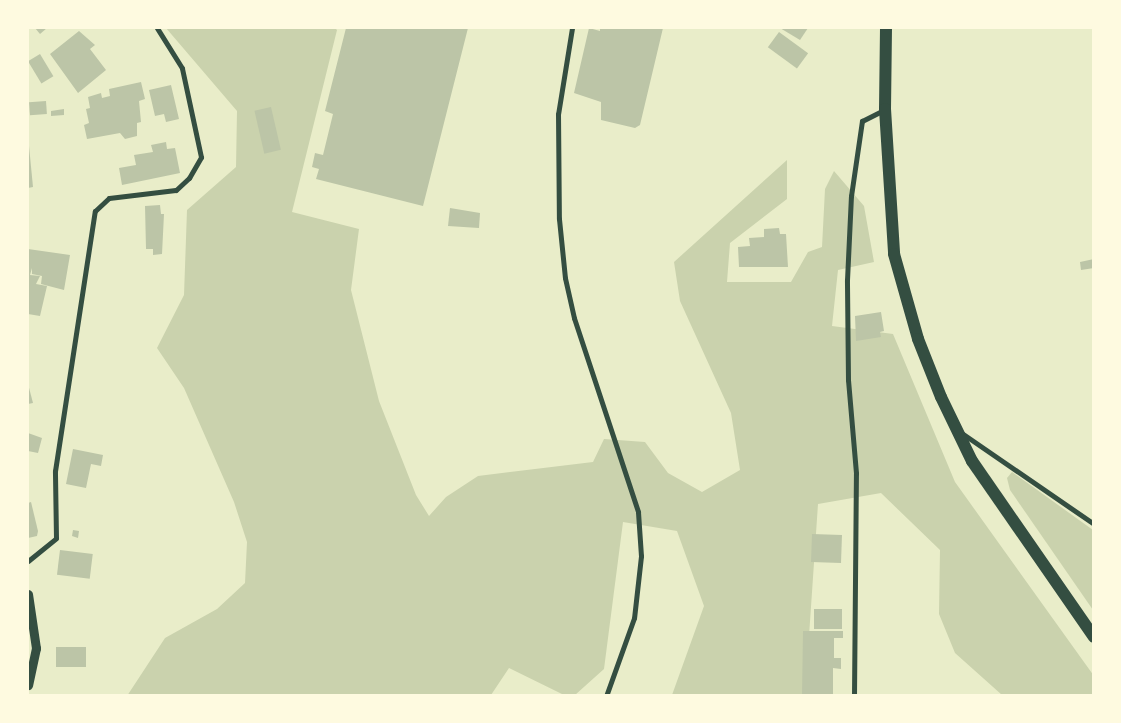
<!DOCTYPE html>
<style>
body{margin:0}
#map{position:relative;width:1121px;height:723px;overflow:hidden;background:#e9edc9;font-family:Literata,serif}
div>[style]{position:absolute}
.green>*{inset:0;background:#cad2ad}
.building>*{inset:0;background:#bcc5a7;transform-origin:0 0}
.minor>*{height:5px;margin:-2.5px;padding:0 2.5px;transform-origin:2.5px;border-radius:2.5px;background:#344e41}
.tertiary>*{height:9px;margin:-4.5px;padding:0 4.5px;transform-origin:4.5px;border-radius:4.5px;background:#344e41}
.primary>*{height:12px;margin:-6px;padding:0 6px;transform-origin:6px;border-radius:6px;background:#344e41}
span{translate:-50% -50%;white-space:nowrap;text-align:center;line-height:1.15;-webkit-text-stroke:5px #fefae0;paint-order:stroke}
.frame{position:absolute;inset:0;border:29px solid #fefae0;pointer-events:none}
</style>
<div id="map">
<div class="green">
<div style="clip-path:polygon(166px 28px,335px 28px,337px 30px,292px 212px,359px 229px,351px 290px,379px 401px,416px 495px,429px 516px,446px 497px,478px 476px,593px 462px,604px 439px,645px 442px,668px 473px,702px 492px,740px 470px,731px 413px,680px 301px,674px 262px,787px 160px,787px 199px,730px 243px,727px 282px,791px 282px,808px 252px,822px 247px,825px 189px,834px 171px,864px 206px,874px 262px,838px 270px,832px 326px,893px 334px,955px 482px,1094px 676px,1093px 695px,1002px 695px,955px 653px,939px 614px,940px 550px,881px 493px,818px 504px,805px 695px,672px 695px,704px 606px,677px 531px,623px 522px,604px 669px,575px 695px,564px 695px,509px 668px,491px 695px,127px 696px,165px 638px,217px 609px,245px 583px,247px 542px,234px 502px,184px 388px,157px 348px,184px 295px,187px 210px,236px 167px,237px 111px)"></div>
<div style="clip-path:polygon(1012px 472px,1093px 530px,1093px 610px,1010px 490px,1007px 478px)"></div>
</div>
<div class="building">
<div style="clip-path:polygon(35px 28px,47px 28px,40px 34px)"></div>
<div style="clip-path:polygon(346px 28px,468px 28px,423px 206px,316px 179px,319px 169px,312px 167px,315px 153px,323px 155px,333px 114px,325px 111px)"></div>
<div style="clip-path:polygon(589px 28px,600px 31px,600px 28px,663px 28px,640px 125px,635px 128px,601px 120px,601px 102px,574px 93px)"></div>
<div style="clip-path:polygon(780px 28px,808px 28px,800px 40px)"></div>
<div style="clip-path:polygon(79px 31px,95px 45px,90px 49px,106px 70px,78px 93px,50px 54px)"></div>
<div style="left:779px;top:32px;width:36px;height:19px;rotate:36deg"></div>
<div style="left:40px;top:54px;width:26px;height:14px;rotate:59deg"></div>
<div style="clip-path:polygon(141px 82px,145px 99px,139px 101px,141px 122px,137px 123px,137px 136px,125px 139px,120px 133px,87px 139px,84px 125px,89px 123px,86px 109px,90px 108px,88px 97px,101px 93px,102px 98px,110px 96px,109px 89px)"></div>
<div style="clip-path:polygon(171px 85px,179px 119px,166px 122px,164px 114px,155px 116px,149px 90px)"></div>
<div style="left:46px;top:101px;width:13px;height:17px;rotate:86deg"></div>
<div style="left:271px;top:107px;width:44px;height:17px;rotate:77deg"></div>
<div style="clip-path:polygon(64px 109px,64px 115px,51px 116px,51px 111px)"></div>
<div style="clip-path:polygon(28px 136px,33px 187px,28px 188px)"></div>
<div style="clip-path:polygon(166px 142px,167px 149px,175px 148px,180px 173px,122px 185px,119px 168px,136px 165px,134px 155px,153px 152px,151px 145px)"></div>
<div style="clip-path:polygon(160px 205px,161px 214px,164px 214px,162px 254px,153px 255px,153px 249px,146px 249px,145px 206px)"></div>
<div style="clip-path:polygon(450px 208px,480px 213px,479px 228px,448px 226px)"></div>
<div style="clip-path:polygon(779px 228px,780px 234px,786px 234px,788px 267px,739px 267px,738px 247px,750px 246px,749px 238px,764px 237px,764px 229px)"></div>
<div style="clip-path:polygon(28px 249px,70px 255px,64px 290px,41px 284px,42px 276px,32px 274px,32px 268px,30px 275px,40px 276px,36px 284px,47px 286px,40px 316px,28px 314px)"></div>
<div style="clip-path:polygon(1094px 259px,1094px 268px,1081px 270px,1080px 262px)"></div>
<div style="clip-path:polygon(881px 312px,884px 331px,880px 332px,881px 337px,856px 341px,855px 316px)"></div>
<div style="clip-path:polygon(28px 384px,33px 403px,28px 404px)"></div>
<div style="clip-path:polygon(28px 433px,42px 438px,38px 453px,28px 451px)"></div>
<div style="clip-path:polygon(73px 449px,103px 455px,101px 466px,91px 464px,86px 488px,66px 484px)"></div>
<div style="clip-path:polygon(31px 502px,38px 531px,37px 536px,28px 538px,28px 503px)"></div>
<div style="clip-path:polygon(73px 530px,79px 531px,78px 538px,72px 536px)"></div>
<div style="left:812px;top:534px;width:30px;height:28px;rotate:2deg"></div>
<div style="left:60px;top:550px;width:33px;height:25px;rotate:7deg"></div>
<div style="left:814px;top:609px;width:28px;height:20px"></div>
<div style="clip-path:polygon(803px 631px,843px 631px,843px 638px,834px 638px,834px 658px,841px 658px,841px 669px,833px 668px,833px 695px,802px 696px)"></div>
<div style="left:56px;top:647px;width:30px;height:20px"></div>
</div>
<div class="minor">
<div style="left:572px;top:28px;width:87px;rotate:99.2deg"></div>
<div style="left:558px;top:114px;width:105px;rotate:89.5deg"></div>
<div style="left:559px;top:219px;width:59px;rotate:84.2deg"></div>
<div style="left:565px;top:278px;width:41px;rotate:77.3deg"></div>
<div style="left:574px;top:318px;width:204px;rotate:71.7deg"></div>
<div style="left:638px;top:512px;width:44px;rotate:86.1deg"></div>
<div style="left:641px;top:556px;width:62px;rotate:96.4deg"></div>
<div style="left:634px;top:618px;width:83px;rotate:109.7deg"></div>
<div style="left:963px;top:434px;width:159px;rotate:34.5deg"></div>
<div style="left:28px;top:561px;width:36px;rotate:-39deg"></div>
<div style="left:56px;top:538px;width:67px;rotate:-90.9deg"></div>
<div style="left:55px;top:471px;width:263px;rotate:-81.3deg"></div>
<div style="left:95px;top:211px;width:19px;rotate:-43deg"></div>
<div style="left:109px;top:198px;width:67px;rotate:-6.8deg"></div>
<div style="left:176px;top:190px;width:18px;rotate:-43deg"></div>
<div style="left:189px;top:178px;width:24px;rotate:-60deg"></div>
<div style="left:201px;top:157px;width:91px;rotate:-102.1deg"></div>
<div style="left:182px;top:68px;width:47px;rotate:-122deg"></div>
<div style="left:854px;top:696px;width:223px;rotate:-89.5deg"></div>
<div style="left:856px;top:473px;width:93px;rotate:-94.9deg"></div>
<div style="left:848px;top:380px;width:100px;rotate:-90.6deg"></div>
<div style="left:847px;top:280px;width:84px;rotate:-87.3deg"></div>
<div style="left:851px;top:196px;width:76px;rotate:-81.7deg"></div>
<div style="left:862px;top:121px;width:25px;rotate:-27deg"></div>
</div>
<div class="tertiary">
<div style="left:28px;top:594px;width:55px;rotate:81.6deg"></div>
<div style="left:36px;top:648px;width:38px;rotate:102deg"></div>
</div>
<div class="primary">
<div style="left:886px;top:28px;width:81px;rotate:90.7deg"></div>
<div style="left:885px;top:109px;width:145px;rotate:86.4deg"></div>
<div style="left:894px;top:254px;width:88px;rotate:74.2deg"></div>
<div style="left:918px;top:339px;width:62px;rotate:68.4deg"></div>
<div style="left:941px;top:397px;width:71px;rotate:64.2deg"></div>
<div style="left:972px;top:461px;width:214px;rotate:55.3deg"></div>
</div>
<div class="frame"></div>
</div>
